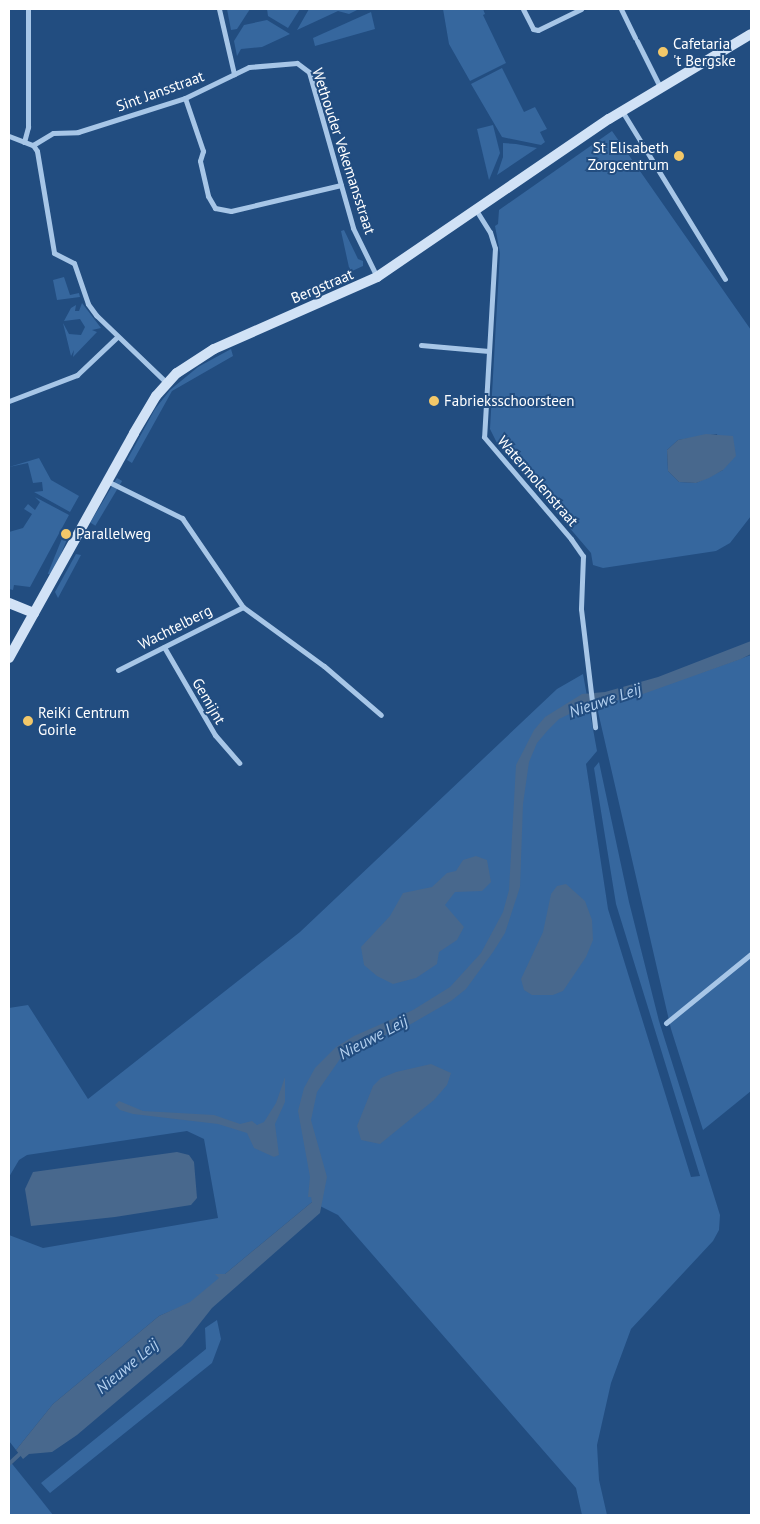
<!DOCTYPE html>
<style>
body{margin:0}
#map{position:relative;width:760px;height:1524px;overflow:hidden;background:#224d80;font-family:"PT Sans",sans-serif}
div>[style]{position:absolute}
.green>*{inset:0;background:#36679e;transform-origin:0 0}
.water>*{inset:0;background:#48688d}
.stream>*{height:4px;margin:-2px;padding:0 2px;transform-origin:2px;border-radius:2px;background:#48688d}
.street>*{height:5px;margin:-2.5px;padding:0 2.5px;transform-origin:2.5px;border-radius:2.5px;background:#a7c6e7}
.secondary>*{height:10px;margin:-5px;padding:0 5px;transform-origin:5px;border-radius:5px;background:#d1e2f6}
.dots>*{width:14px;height:14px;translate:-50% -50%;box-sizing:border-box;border:2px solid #224d80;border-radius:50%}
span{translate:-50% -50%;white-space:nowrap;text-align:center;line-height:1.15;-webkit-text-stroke:4px #224d80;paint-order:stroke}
.poi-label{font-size:15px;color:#fff}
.left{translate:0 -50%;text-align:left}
.right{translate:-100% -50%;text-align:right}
.street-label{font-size:15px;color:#fff}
.water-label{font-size:16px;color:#b3d0ef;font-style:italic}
.frame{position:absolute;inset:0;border:10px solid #fff;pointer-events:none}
</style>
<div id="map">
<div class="green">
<div style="clip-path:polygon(227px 9px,250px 9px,237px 29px,231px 30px)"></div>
<div style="clip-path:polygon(267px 9px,300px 9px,288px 28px,268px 16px)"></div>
<div style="clip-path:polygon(309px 9px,359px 9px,349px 14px,338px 11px,297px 30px)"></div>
<div style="clip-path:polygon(443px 9px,483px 9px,485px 14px,483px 15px,506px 63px,470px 81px,449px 44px)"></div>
<div style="clip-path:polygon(371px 12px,375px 29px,315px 46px,313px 38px)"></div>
<div style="clip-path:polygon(267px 20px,290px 34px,262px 47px,241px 49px,237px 56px,234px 41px,244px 25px)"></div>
<div style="clip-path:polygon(502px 68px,524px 112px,535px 107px,547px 129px,540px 132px,545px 142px,541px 145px,502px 137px,471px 84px)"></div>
<div style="clip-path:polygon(493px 125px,500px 153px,489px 180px,477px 129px)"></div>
<div style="clip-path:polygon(evenodd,612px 131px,751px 330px,751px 516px,730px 543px,716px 551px,603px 568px,593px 565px,591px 553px,497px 443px,490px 429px,500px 253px,495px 226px,498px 224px,499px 210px,612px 131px,717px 434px,723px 470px,696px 483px,679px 482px,668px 471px,667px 450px,678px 440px,717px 434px)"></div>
<div style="clip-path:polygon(503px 143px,516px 144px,537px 148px,497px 175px,503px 157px)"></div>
<div style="clip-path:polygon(344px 230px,358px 259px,363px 261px,363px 266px,350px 272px,341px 231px)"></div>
<div style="clip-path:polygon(64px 277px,70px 295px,79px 293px,80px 297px,57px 300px,53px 280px)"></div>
<div style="clip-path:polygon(82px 303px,101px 328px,92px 330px,97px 332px,73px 357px,74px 350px,71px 356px,63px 323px,69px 334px,81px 335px,85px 327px,80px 319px,64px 321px,71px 308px,76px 305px,75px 311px,79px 311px)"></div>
<div style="clip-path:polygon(231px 349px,233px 356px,172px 391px,132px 463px,127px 460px,155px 409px,170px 390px,198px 367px)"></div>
<div style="clip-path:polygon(39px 458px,51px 480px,79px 496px,70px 512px,34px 492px,43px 491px,42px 482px,33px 483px,28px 463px,9px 467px)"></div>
<div style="left:117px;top:478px;width:6px;height:52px;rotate:31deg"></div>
<div style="clip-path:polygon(35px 497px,69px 515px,30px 587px,14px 585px,13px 590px,9px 589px,9px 532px,23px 528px,32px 514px,24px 509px,28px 504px,35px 510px,40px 502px)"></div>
<div style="left:65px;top:531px;width:5px;height:46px;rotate:22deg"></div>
<div style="clip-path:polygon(76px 554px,81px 555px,58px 598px,55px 592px)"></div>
<div style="clip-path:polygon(751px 655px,751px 1091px,703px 1130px,671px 1029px,596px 703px,703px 672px)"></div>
<div style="clip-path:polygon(583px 674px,597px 751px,586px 764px,608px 909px,691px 1177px,700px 1176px,616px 904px,594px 768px,599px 762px,629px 902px,659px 1021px,720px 1215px,719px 1230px,713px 1241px,631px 1329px,611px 1383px,597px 1445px,599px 1480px,607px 1515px,582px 1515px,576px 1488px,338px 1215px,312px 1202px,190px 1303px,159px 1316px,53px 1404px,16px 1450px,9px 1441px,9px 1235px,43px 1248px,218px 1218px,204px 1139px,187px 1131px,27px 1155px,19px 1160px,9px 1177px,9px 1008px,28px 1005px,88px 1099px,300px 932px,557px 689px)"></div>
<div style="clip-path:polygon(217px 1320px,221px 1339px,212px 1363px,50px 1493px,41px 1483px,206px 1349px,205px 1328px)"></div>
<div style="clip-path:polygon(9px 1460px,38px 1496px,53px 1515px,9px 1515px)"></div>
</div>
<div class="water">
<div style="clip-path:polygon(706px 434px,733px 436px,736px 456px,723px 470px,709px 478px,696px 483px,679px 482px,668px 471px,667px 450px,678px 440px)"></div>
<div style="clip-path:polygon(751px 641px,751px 654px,741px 659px,643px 694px,580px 709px,559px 719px,548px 730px,537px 743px,529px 762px,523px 804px,520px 887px,505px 933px,493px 952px,466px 989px,451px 1001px,411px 1024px,359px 1046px,340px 1059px,317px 1092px,311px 1120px,327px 1177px,320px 1213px,212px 1308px,182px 1346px,77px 1435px,52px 1452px,29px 1454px,23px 1459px,16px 1450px,53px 1404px,159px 1316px,190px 1302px,219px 1278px,215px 1274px,225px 1274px,312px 1202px,311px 1197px,308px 1197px,310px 1177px,298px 1111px,304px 1088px,315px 1068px,336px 1047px,354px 1036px,413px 1010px,450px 987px,481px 953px,503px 912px,509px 890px,516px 765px,534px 730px,545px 717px,582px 694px,605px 692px,658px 677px)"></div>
<div style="clip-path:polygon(476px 856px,487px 860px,491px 882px,482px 891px,455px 892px,445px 905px,464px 927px,457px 940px,439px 952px,437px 964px,416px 978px,393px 984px,377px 976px,364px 965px,361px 947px,390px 916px,403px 893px,432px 887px,447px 873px,456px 871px,463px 860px)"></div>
<div style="clip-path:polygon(566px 884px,585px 901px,592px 920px,593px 940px,586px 957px,563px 991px,553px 995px,532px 995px,524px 990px,521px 979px,543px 932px,551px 894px,557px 886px)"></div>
<div style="clip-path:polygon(431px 1064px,451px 1073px,447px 1085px,434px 1100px,380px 1144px,361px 1140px,357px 1126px,373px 1086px,381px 1078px,396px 1072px)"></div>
<div style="clip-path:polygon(285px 1077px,285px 1102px,275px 1124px,279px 1155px,274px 1157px,254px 1148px,247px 1133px,218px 1124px,133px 1114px,120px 1110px,115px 1105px,119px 1101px,143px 1111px,214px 1115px,240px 1124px,252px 1121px,257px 1125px,264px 1122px,276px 1103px)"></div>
<div style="clip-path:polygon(177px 1152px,189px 1155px,194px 1162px,197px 1198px,191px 1205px,115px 1217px,31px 1226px,25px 1189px,33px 1172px)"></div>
</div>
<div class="stream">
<div style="left:9px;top:1464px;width:18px;rotate:-43deg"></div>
</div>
<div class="street">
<div style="left:219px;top:9px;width:67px;rotate:77deg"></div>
<div style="left:523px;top:9px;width:22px;rotate:63deg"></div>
<div style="left:533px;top:29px;width:5px;rotate:11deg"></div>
<div style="left:538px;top:30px;width:48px;rotate:-26deg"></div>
<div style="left:621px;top:9px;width:32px;rotate:64deg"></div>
<div style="left:637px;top:41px;width:51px;rotate:63.4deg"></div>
<div style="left:185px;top:98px;width:56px;rotate:71.2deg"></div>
<div style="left:203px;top:151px;width:10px;rotate:107deg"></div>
<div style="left:200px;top:161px;width:36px;rotate:77deg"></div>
<div style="left:208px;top:196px;width:14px;rotate:60deg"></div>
<div style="left:215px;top:208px;width:16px;rotate:11deg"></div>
<div style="left:231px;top:211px;width:113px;rotate:-13.3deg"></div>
<div style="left:622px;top:111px;width:197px;rotate:58.5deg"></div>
<div style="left:9px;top:136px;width:26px;rotate:21deg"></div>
<div style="left:33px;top:145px;width:7px;rotate:56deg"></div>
<div style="left:37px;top:151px;width:103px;rotate:80.5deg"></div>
<div style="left:54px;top:253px;width:22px;rotate:27deg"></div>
<div style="left:74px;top:263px;width:43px;rotate:71.1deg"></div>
<div style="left:88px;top:304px;width:14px;rotate:54deg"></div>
<div style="left:96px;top:315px;width:98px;rotate:43.8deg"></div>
<div style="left:24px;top:142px;width:16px;rotate:-75deg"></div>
<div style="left:28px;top:127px;width:118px;rotate:-90deg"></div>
<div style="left:33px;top:145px;width:23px;rotate:-31deg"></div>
<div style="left:53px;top:133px;width:25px;rotate:-2deg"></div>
<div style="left:78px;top:132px;width:112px;rotate:-17.6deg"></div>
<div style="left:185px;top:98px;width:71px;rotate:-25.8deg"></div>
<div style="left:249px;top:67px;width:48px;rotate:-4.8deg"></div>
<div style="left:297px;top:63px;width:15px;rotate:37deg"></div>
<div style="left:309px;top:72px;width:162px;rotate:74.2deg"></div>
<div style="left:353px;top:228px;width:55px;rotate:63.9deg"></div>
<div style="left:476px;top:210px;width:26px;rotate:58deg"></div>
<div style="left:490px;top:232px;width:17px;rotate:73deg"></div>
<div style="left:495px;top:248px;width:189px;rotate:93.3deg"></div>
<div style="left:484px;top:437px;width:134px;rotate:49.5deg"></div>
<div style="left:571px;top:539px;width:21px;rotate:55deg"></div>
<div style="left:583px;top:556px;width:53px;rotate:92.2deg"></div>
<div style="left:581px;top:609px;width:119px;rotate:83.2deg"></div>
<div style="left:421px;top:345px;width:68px;rotate:5deg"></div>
<div style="left:9px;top:401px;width:73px;rotate:-20.9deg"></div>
<div style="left:77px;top:375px;width:55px;rotate:-43.5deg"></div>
<div style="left:107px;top:481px;width:84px;rotate:26.3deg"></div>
<div style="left:182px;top:518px;width:108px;rotate:55.6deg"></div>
<div style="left:243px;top:607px;width:100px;rotate:36.1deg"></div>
<div style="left:324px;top:666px;width:75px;rotate:40.7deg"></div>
<div style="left:164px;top:647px;width:102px;rotate:59.9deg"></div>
<div style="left:215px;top:735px;width:37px;rotate:49deg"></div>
<div style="left:118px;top:670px;width:140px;rotate:-26.7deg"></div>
<div style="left:666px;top:1023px;width:109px;rotate:-39.1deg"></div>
</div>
<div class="secondary">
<div style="left:9px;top:603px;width:27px;rotate:22deg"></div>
<div style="left:9px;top:658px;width:257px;rotate:-60.9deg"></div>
<div style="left:134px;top:433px;width:43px;rotate:-59.3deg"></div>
<div style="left:156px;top:396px;width:31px;rotate:-48deg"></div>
<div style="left:177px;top:373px;width:44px;rotate:-33deg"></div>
<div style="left:214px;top:349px;width:178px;rotate:-23.8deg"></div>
<div style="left:377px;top:277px;width:281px;rotate:-34.3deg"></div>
<div style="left:609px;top:119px;width:165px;rotate:-30.9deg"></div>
</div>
<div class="dots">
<div style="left:663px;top:52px;background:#f3c869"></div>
<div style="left:679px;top:156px;background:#f3c869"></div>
<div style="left:434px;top:401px;background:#f3c869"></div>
<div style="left:66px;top:534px;background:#f3c869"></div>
<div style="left:28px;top:721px;background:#f3c869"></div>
</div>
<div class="poi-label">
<span class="left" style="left:673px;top:52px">Cafetaria<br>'t Bergske</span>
<span class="right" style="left:669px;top:156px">St Elisabeth<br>Zorgcentrum</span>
<span class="left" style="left:444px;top:401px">Fabrieksschoorsteen</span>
<span class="left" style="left:76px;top:534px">Parallelweg</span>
<span class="left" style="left:38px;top:721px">ReiKi Centrum<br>Goirle</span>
</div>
<div class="street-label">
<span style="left:160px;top:91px;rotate:-20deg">Sint Jansstraat</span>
<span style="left:344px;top:151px;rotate:72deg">Wethouder Vekemansstraat</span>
<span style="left:322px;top:286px;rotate:-23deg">Bergstraat</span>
<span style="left:538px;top:481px;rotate:49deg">Watermolenstraat</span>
<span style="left:175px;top:627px;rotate:-27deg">Wachtelberg</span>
<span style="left:209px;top:701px;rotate:60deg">Gemijnt</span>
</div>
<div class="water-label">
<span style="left:605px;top:700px;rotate:-19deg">Nieuwe Leij</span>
<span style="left:373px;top:1037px;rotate:-28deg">Nieuwe Leij</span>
<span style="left:127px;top:1366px;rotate:-40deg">Nieuwe Leij</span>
</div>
<div class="frame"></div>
</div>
